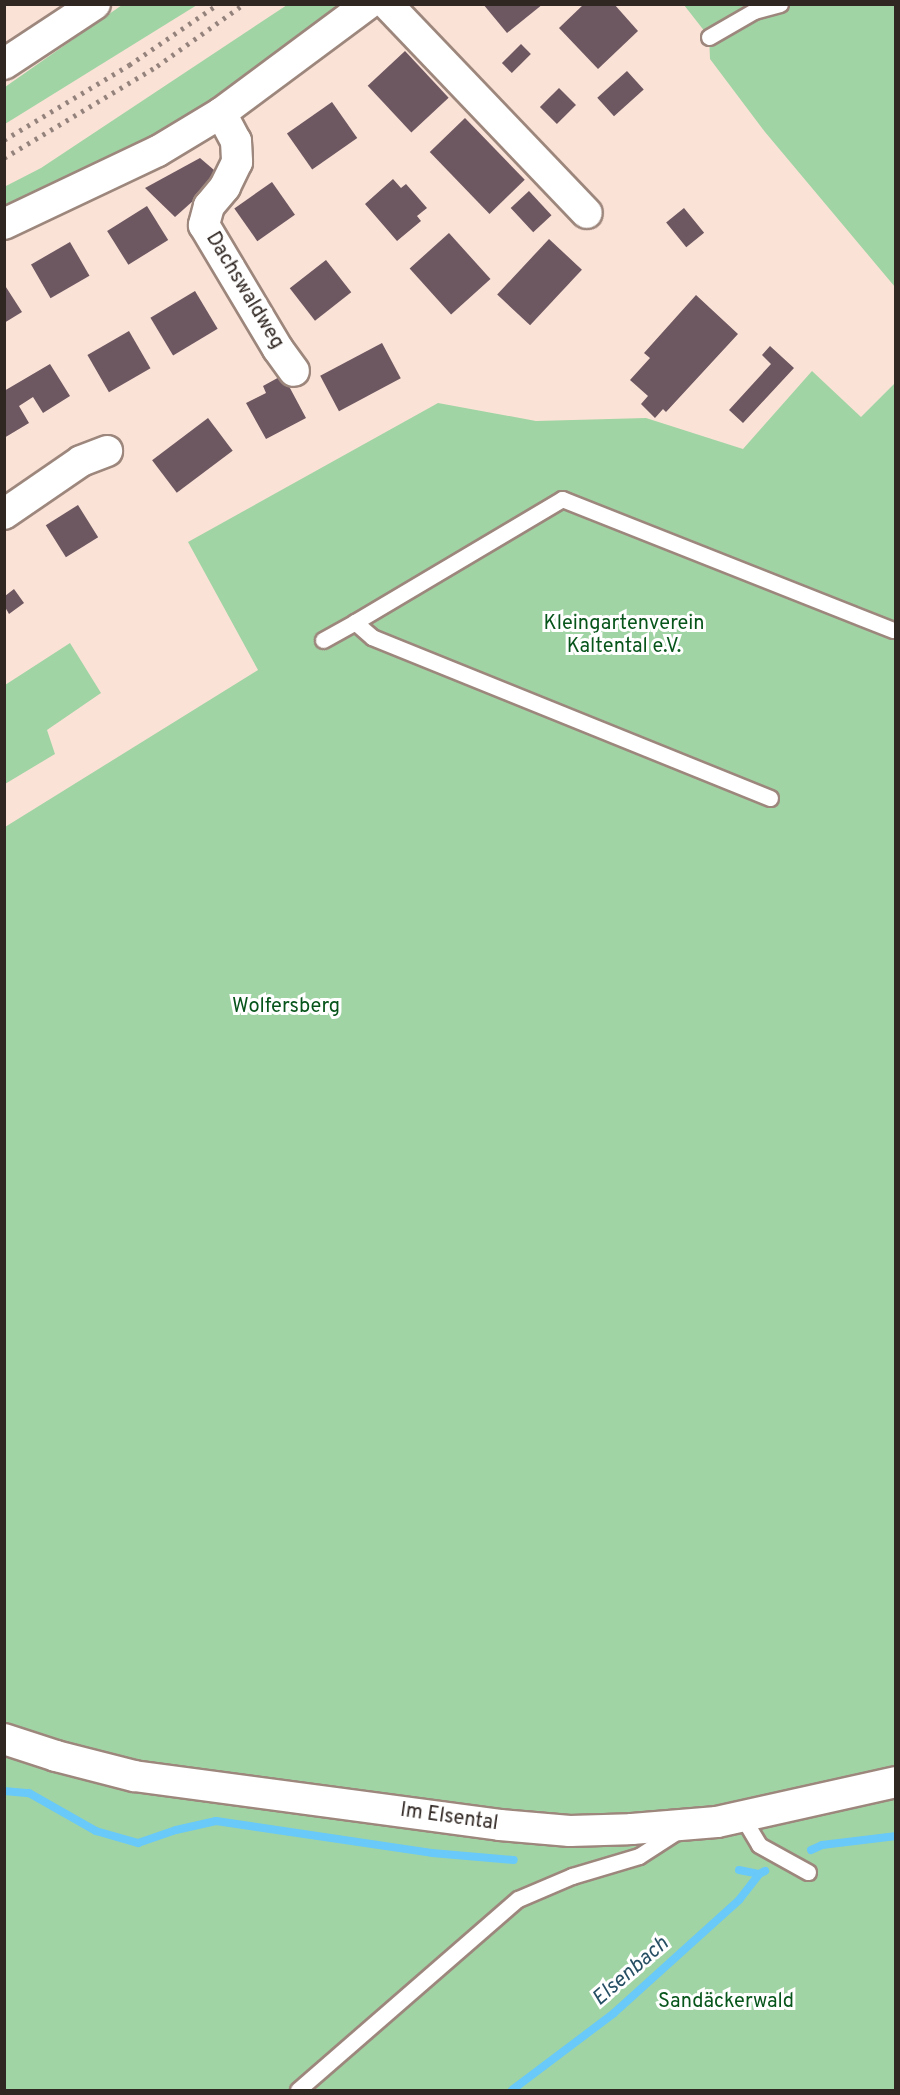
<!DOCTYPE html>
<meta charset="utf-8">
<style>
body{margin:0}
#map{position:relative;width:900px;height:2095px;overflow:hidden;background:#fbe2d7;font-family:Overpass,sans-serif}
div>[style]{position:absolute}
.green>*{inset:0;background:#a1d4a4}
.stream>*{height:8px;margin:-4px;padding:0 4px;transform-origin:4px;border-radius:4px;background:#69c9f8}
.building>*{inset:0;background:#6d5761;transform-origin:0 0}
.roads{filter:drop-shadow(2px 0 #9d877d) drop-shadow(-2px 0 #9d877d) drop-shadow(0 2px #9d877d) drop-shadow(0 -2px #9d877d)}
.lane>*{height:15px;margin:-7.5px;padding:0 7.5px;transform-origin:7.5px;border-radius:7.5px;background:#fff}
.street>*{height:30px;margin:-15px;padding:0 15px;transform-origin:15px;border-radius:15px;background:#fff}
.rail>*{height:4.5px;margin-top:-2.25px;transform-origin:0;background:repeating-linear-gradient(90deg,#93827b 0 3px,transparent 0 9px)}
span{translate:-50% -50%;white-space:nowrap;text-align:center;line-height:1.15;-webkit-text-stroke:6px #fff;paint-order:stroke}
.street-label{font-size:20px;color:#302723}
.park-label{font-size:20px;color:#07551b}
.water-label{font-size:21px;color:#264f64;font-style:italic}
.frame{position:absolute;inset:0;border:6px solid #302723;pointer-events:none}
</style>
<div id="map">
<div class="green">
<div style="clip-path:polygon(122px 5px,197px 5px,5px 124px,5px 87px)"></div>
<div style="clip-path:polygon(287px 5px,359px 5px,173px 135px,5px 219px,4px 187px,41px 168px)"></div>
<div style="clip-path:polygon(684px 5px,895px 5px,895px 287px,765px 132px,710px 59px,709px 37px)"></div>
<div style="clip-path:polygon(812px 371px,861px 417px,895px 383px,895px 2090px,5px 2090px,5px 827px,258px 670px,188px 542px,438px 403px,536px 421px,646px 418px,743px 449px)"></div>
<div style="clip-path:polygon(70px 643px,101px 693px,47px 730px,55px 754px,5px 784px,5px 685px)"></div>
</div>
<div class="stream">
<div style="left:4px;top:1791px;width:25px;rotate:5deg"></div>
<div style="left:29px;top:1793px;width:77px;rotate:29.6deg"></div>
<div style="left:96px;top:1831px;width:44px;rotate:15.9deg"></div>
<div style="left:138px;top:1843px;width:40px;rotate:-18.9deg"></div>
<div style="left:176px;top:1830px;width:41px;rotate:-12.7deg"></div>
<div style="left:216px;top:1821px;width:218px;rotate:8.4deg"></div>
<div style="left:432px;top:1853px;width:82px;rotate:4.9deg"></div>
<div style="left:811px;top:1850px;width:12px;rotate:-24deg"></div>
<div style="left:822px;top:1845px;width:75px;rotate:-6.9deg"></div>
<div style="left:739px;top:1870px;width:20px;rotate:11deg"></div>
<div style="left:512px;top:2090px;width:128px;rotate:-37deg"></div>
<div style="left:614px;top:2013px;width:169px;rotate:-42.1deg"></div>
<div style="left:739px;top:1900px;width:33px;rotate:-52deg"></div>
<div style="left:759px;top:1874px;width:7px;rotate:-27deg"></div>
</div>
<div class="building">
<div style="clip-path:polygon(483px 4px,543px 4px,507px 33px)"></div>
<div style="clip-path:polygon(584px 4px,614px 4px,638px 31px,598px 69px,559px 28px)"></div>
<div style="left:521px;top:44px;width:14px;height:27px;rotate:45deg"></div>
<div style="left:405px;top:51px;width:64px;height:51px;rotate:47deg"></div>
<div style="left:627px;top:71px;width:25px;height:40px;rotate:48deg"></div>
<div style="left:559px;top:88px;width:24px;height:27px;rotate:45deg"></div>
<div style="left:332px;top:102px;width:44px;height:55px;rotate:55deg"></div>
<div style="left:465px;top:118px;width:86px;height:49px;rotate:46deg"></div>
<div style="clip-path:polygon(200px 158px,221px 176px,175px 217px,145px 188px)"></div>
<div style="clip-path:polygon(393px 179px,401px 188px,406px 184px,427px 208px,417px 216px,421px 221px,397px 241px,365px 204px)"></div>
<div style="left:272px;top:182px;width:40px;height:46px;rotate:55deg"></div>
<div style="left:529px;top:191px;width:33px;height:25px;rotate:47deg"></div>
<div style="left:147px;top:206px;width:40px;height:47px;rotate:58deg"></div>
<div style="left:684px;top:208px;width:32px;height:23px;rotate:51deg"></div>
<div style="left:449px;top:233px;width:62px;height:53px;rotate:48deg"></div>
<div style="left:549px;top:239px;width:45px;height:76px;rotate:43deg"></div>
<div style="left:70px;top:242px;width:39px;height:45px;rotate:60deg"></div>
<div style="left:326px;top:260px;width:41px;height:46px;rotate:52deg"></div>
<div style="clip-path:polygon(4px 284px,22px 312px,4px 323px)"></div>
<div style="left:195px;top:291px;width:44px;height:52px;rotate:59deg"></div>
<div style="clip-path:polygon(696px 295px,738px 334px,666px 412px,663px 409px,655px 418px,641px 404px,648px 396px,630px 380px,650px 358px,644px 353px)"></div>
<div style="left:129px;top:331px;width:43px;height:48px;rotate:60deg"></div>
<div style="left:382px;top:343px;width:40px;height:70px;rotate:62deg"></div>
<div style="clip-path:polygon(770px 346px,794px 368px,743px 423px,729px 410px,771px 364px,762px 355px)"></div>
<div style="clip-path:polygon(50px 364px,70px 396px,43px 413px,33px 397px,19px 406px,29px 423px,4px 438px,4px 391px)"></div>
<div style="clip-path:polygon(283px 375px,306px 418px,266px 439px,246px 403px,266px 393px,263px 386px)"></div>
<div style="left:208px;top:418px;width:41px;height:70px;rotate:53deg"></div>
<div style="left:78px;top:505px;width:38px;height:38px;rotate:58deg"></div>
<div style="clip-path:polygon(14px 589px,24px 603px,9px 614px,5px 607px,5px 596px)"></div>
</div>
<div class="roads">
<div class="lane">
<div style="left:709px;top:37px;width:52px;rotate:-30deg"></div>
<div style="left:754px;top:11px;width:27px;rotate:-15deg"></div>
<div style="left:323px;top:640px;width:37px;rotate:-29deg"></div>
<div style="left:770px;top:798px;width:429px;rotate:-158deg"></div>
<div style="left:372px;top:637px;width:23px;rotate:-139deg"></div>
<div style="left:355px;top:622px;width:241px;rotate:-30.7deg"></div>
<div style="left:562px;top:499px;width:356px;rotate:21.6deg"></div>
<div style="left:743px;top:1818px;width:31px;rotate:59deg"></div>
<div style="left:759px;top:1845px;width:56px;rotate:28.9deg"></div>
<div style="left:298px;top:2090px;width:291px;rotate:-41deg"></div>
<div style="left:518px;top:1899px;width:59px;rotate:-23.1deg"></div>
<div style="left:572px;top:1876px;width:70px;rotate:-16.6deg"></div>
<div style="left:639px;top:1856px;width:48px;rotate:-33deg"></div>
</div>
<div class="street">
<div style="left:387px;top:4px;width:289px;rotate:46.3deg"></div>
<div style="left:4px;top:64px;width:109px;rotate:-33.4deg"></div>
<div style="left:221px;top:113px;width:32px;rotate:62deg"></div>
<div style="left:236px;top:141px;width:21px;rotate:87deg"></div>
<div style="left:237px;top:162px;width:28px;rotate:116deg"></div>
<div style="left:225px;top:187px;width:25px;rotate:130deg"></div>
<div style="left:209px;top:206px;width:20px;rotate:105deg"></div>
<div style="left:204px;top:225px;width:144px;rotate:59.2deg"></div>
<div style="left:278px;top:349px;width:27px;rotate:54deg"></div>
<div style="left:4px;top:224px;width:170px;rotate:-25.4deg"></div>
<div style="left:158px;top:151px;width:74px;rotate:-31.1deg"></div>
<div style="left:221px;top:113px;width:183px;rotate:-36.6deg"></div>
<div style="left:4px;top:514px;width:93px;rotate:-34.5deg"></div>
<div style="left:81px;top:461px;width:28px;rotate:-21deg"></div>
<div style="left:4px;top:1739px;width:55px;rotate:18.1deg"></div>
<div style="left:56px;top:1756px;width:81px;rotate:14.4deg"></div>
<div style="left:134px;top:1776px;width:369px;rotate:7.6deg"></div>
<div style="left:500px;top:1825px;width:70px;rotate:4.9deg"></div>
<div style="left:570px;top:1831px;width:62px;rotate:-1.8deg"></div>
<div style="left:632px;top:1829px;width:85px;rotate:-4.7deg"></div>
<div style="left:717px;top:1822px;width:183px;rotate:-12.6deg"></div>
</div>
</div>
<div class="rail">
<div style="left:4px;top:140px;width:146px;rotate:-31deg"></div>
<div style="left:129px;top:65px;width:108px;rotate:-34.4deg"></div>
<div style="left:4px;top:158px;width:179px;rotate:-31deg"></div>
<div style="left:157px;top:66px;width:107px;rotate:-35.5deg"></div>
</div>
<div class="street-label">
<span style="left:244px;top:291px;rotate:59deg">Dachswaldweg</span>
<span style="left:449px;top:1818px;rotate:8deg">Im Elsental</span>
</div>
<div class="park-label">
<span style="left:624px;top:636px">Kleingartenverein<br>Kaltental e.V.</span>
<span style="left:286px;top:1007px">Wolfersberg</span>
<span style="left:726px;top:2002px">Sandäckerwald</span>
</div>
<div class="water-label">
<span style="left:631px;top:1972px;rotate:-41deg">Elsenbach</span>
</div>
<div class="frame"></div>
</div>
